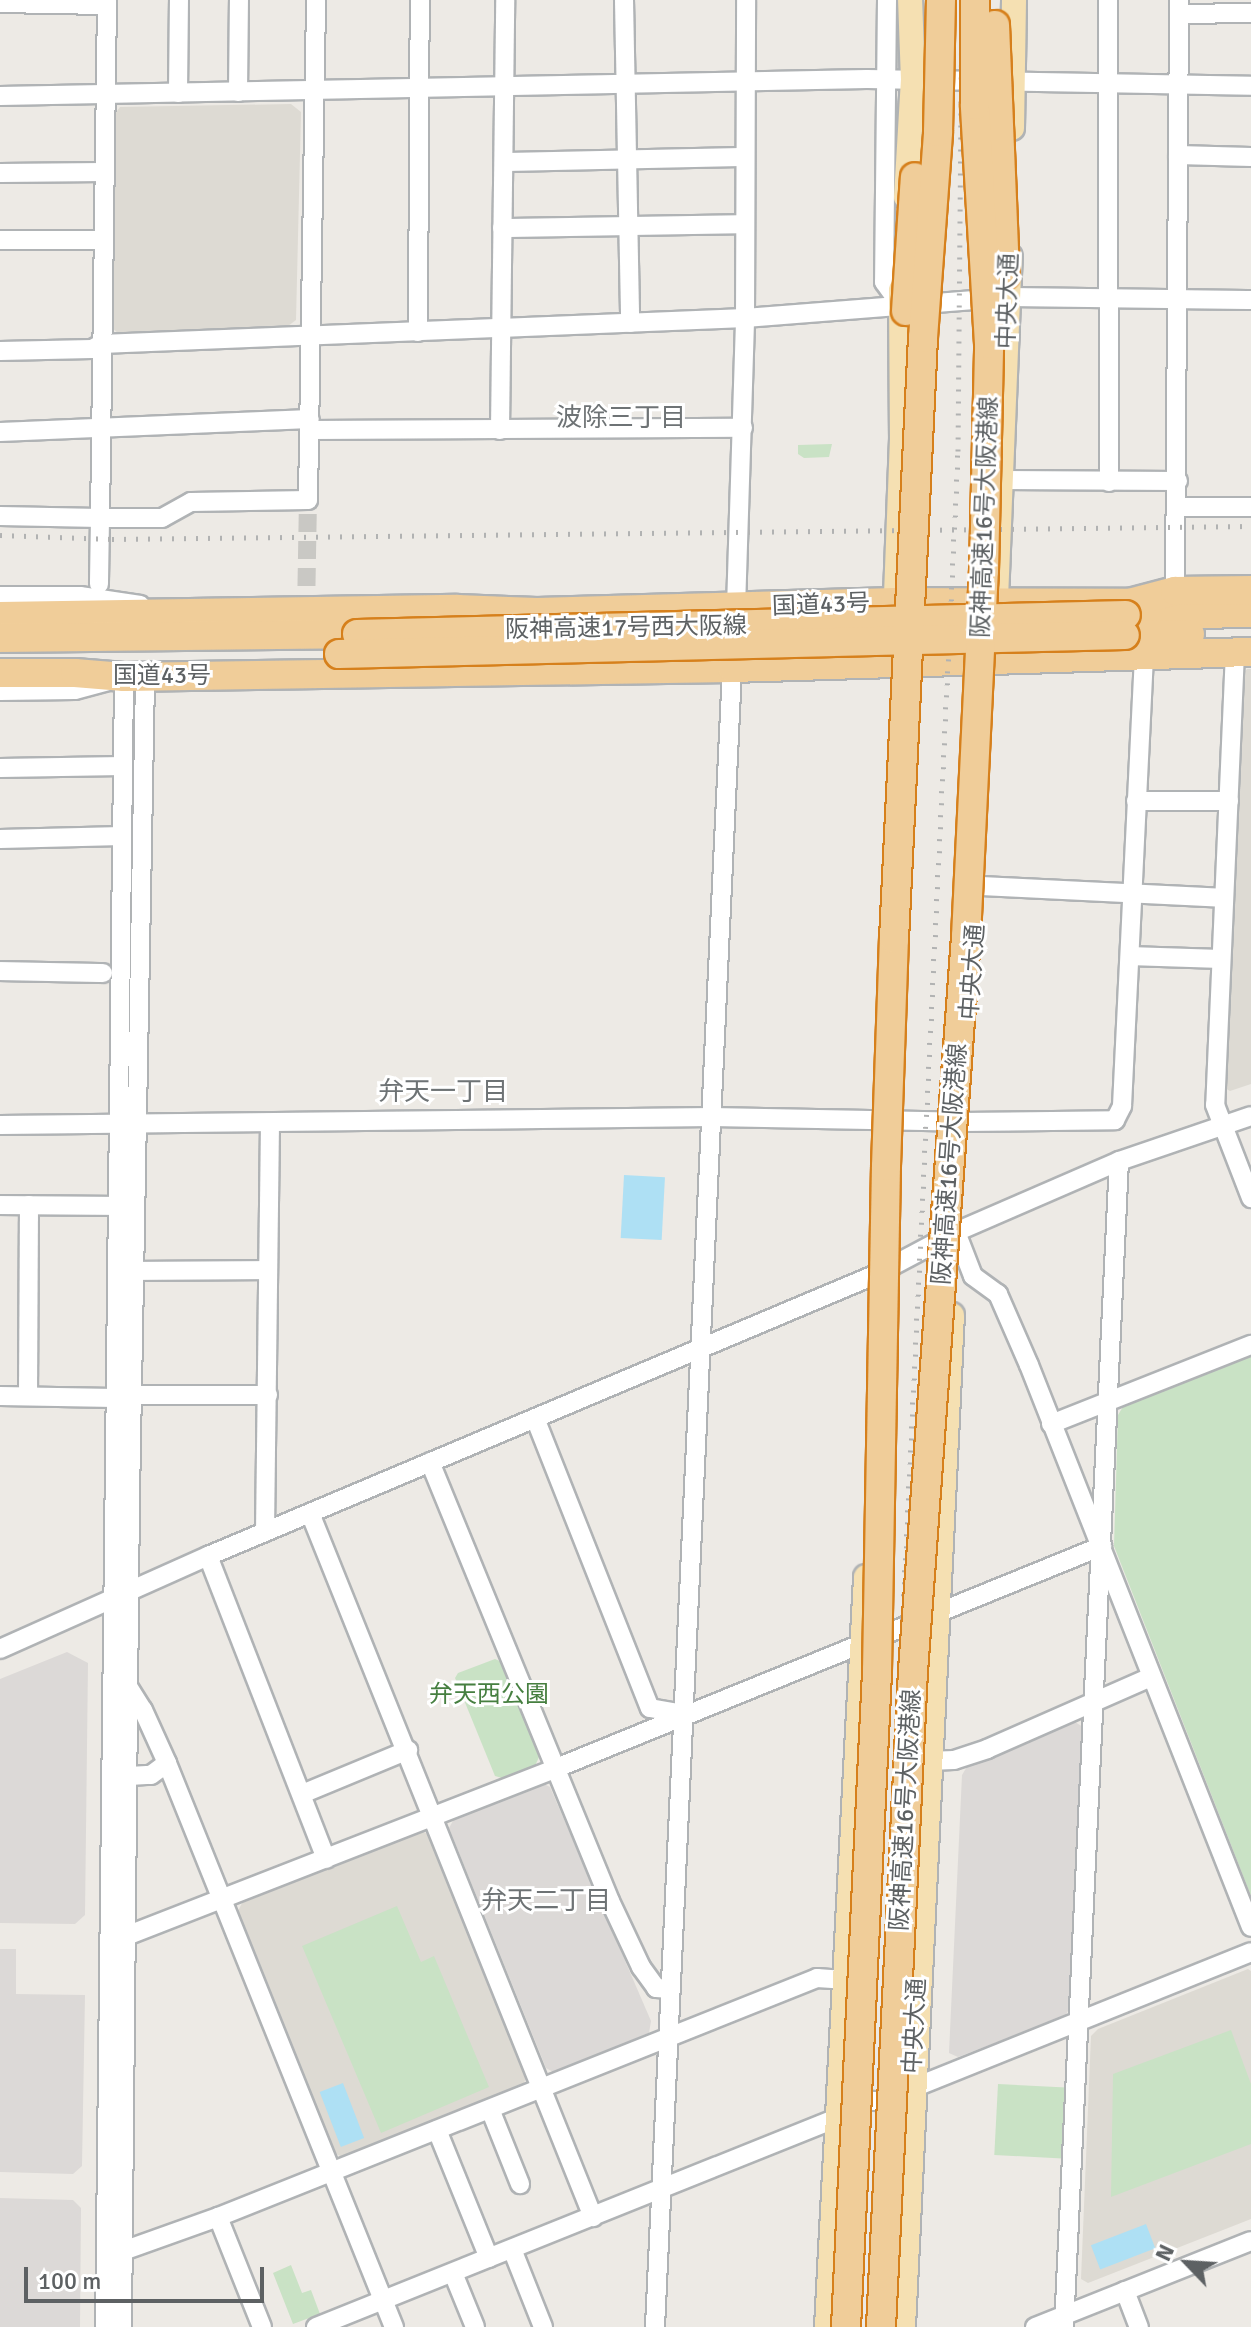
<!DOCTYPE html>
<meta charset="utf-8">
<style>
body{margin:0}
#map{position:relative;width:1251px;height:2327px;overflow:hidden;background:#edeae5;font-family:Signika,"Noto Sans JP",sans-serif}
div>[style]{position:absolute}
.industrial>*{inset:0;background:#dcd9d7}
.education>*{inset:0;background:#dddad3}
.green>*{inset:0;background:#c9e2c5;transform-origin:0 0}
.water>*{inset:0;background:#aee0f4;transform-origin:0 0}
.minor-tunnel>*{height:18px;margin-top:-9px;transform-origin:0;background:repeating-linear-gradient(90deg,#c9c8c4 0 18px,transparent 0 27px)}
.roads{filter:drop-shadow(2px 0 #b0b3b5) drop-shadow(-2px 0 #b0b3b5) drop-shadow(0 2px #b0b3b5) drop-shadow(0 -2px #b0b3b5)}
.minor>*{height:18px;margin:-9px;padding:0 9px;transform-origin:9px;border-radius:9px;background:#fff}
.major>*{height:24px;margin:-12px;padding:0 12px;transform-origin:12px;border-radius:12px;background:#f5e0b2}
.highway>*{height:28px;margin:-14px;padding:0 14px;transform-origin:14px;border-radius:14px;background:#f0cd99}
.rail>*{height:5px;margin-top:-2.5px;transform-origin:0;background:repeating-linear-gradient(90deg,#b1b2b2 0 2px,transparent 0 12px)}
.bridges{filter:drop-shadow(2px 0 #d6801c) drop-shadow(-2px 0 #d6801c) drop-shadow(0 2px #d6801c) drop-shadow(0 -2px #d6801c)}
.highway-bridge>*{height:28px;margin:-14px;padding:0 14px;transform-origin:14px;border-radius:14px;background:#f0cd99}
span{translate:-50% -50%;white-space:nowrap;text-align:center;line-height:1.15;-webkit-text-stroke:6px #fff;paint-order:stroke}
.street-label{font-size:24px;color:#5d6163}
.park-label{font-size:24px;color:#467f40}
.neighbourhood-label{font-size:26px;color:#6e7375}
.north{position:absolute;left:1147px;top:2223px;width:80px;height:80px;-webkit-text-stroke:6px #fff;paint-order:stroke;rotate:295deg;font-size:22px;font-weight:700;line-height:32px;text-align:center;color:#5d6163}
.north::after{content:'';display:block;margin:auto;width:28px;height:36px;background:#5d6163;clip-path:polygon(50% 0,100% 100%,50% 72%,0 100%)}
.scale{position:absolute;left:24px;top:2267px;width:240px;height:36px;box-sizing:border-box;border:4px solid #5d6163;border-top:0;padding-left:10px;font-size:24px;line-height:28px;white-space:nowrap;color:#5d6163;-webkit-text-stroke:6px #fff;paint-order:stroke}
</style>
<div id="map">
<div class="industrial">
<div style="clip-path:polygon(67px 1652px,88px 1663px,85px 1915px,75px 1924px,0 1923px,0 1679px)"></div>
<div style="clip-path:polygon(1075px 1722px,1083px 1727px,1071px 2006px,1065px 2016px,958px 2057px,949px 2053px,962px 1775px,968px 1765px)"></div>
<div style="clip-path:polygon(542px 1783px,550px 1787px,651px 2021px,649px 2033px,553px 2072px,546px 2068px,449px 1828px,454px 1819px)"></div>
<div style="clip-path:polygon(0 1949px,16px 1949px,16px 1994px,85px 1995px,82px 2166px,73px 2174px,0 2172px)"></div>
<div style="clip-path:polygon(0 2198px,73px 2200px,81px 2208px,80px 2327px,0 2327px)"></div>
</div>
<div class="education">
<div style="clip-path:polygon(291px 104px,301px 112px,296px 320px,288px 326px,118px 333px,111px 327px,114px 115px,120px 107px)"></div>
<div style="clip-path:polygon(1247px 669px,1251px 669px,1251px 1084px,1230px 1091px,1221px 1086px,1242px 675px)"></div>
<div style="clip-path:polygon(422px 1831px,431px 1836px,527px 2076px,523px 2085px,342px 2157px,334px 2153px,237px 1913px,242px 1903px)"></div>
<div style="clip-path:polygon(1248px 1969px,1251px 1971px,1251px 2219px,1088px 2283px,1081px 2279px,1091px 2036px,1098px 2029px)"></div>
</div>
<div class="green">
<div style="clip-path:polygon(832px 444px,829px 457px,804px 458px,798px 454px,798px 445px)"></div>
<div style="clip-path:polygon(1251px 1354px,1251px 1896px,1114px 1546px,1118px 1415px,1124px 1405px)"></div>
<div style="clip-path:polygon(495px 1659px,502px 1662px,539px 1757px,535px 1766px,502px 1778px,495px 1776px,455px 1678px,458px 1673px)"></div>
<div style="clip-path:polygon(397px 1906px,421px 1962px,434px 1956px,489px 2087px,381px 2133px,302px 1946px)"></div>
<div style="clip-path:polygon(1231px 2030px,1251px 2084px,1251px 2144px,1111px 2197px,1113px 2074px)"></div>
<div style="left:998px;top:2084px;width:68px;height:71px;rotate:3deg"></div>
<div style="clip-path:polygon(291px 2265px,302px 2293px,311px 2290px,320px 2314px,293px 2324px,273px 2273px)"></div>
</div>
<div class="water">
<div style="left:624px;top:1175px;width:41px;height:63px;rotate:3deg"></div>
<div style="left:343px;top:2083px;width:59px;height:25px;rotate:69deg"></div>
<div style="left:1146px;top:2224px;width:26px;height:59px;rotate:69deg"></div>
</div>
<div class="minor-tunnel">
<div style="left:306px;top:613px;width:113px;rotate:-89deg"></div>
</div>
<div class="roads">
<div class="minor">
<div style="left:107px;top:0;width:518px;rotate:90.77deg"></div>
<div style="left:100px;top:518px;width:62px"></div>
<div style="left:162px;top:518px;width:33px;rotate:-29deg"></div>
<div style="left:191px;top:502px;width:117px;rotate:-1deg"></div>
<div style="left:308px;top:500px;width:500px;rotate:-89.08deg"></div>
<div style="left:624px;top:0;width:323px;rotate:88.9deg"></div>
<div style="left:887px;top:0;width:282px;rotate:90.6deg"></div>
<div style="left:884px;top:282px;width:27px;rotate:54deg"></div>
<div style="left:1108px;top:0;width:482px;rotate:89.9deg"></div>
<div style="left:0;top:3px;width:107px;rotate:1.1deg"></div>
<div style="left:1180px;top:14px;width:71px;rotate:-0.8deg"></div>
<div style="left:238px;top:92px;width:92px;rotate:-89.4deg"></div>
<div style="left:178px;top:93px;width:93px;rotate:-89.4deg"></div>
<div style="left:0;top:96px;width:867px;rotate:-1.12deg"></div>
<div style="left:867px;top:79px;width:384px;rotate:1deg"></div>
<div style="left:1178px;top:155px;width:73px;rotate:1.6deg"></div>
<div style="left:504px;top:162px;width:240px;rotate:-1.2deg"></div>
<div style="left:0;top:173px;width:104px;rotate:-0.6deg"></div>
<div style="left:502px;top:228px;width:243px;rotate:-0.9deg"></div>
<div style="left:0;top:240px;width:102px"></div>
<div style="left:418px;top:332px;width:332px;rotate:-89.7deg"></div>
<div style="left:0;top:351px;width:92px;rotate:-1.2deg"></div>
<div style="left:92px;top:349px;width:10px;rotate:-29deg"></div>
<div style="left:101px;top:344px;width:645px;rotate:-2.31deg"></div>
<div style="left:745px;top:318px;width:265px;rotate:-4.5deg"></div>
<div style="left:1009px;top:297px;width:242px;rotate:0.7deg"></div>
<div style="left:311px;top:430px;width:432px;rotate:-0.3deg"></div>
<div style="left:500px;top:430px;width:430px;rotate:-89.3deg"></div>
<div style="left:0;top:432px;width:310px;rotate:-2.4deg"></div>
<div style="left:1002px;top:480px;width:176px;rotate:0.3deg"></div>
<div style="left:1179px;top:507px;width:72px"></div>
<div style="left:0;top:516px;width:100px;rotate:1.1deg"></div>
<div style="left:100px;top:518px;width:66px;rotate:90.9deg"></div>
<div style="left:1175px;top:591px;width:591px;rotate:-89.61deg"></div>
<div style="left:0;top:596px;width:80px"></div>
<div style="left:80px;top:596px;width:61px;rotate:8.5deg"></div>
<div style="left:736px;top:608px;width:290px;rotate:-88.2deg"></div>
<div style="left:745px;top:318px;width:318px;rotate:-89.8deg"></div>
<div style="left:1235px;top:652px;width:453px;rotate:92.5deg"></div>
<div style="left:1215px;top:1105px;width:100px;rotate:68.8deg"></div>
<div style="left:0;top:691px;width:75px;rotate:-0.8deg"></div>
<div style="left:75px;top:690px;width:51px;rotate:-14.9deg"></div>
<div style="left:124px;top:677px;width:1650px;rotate:90.66deg"></div>
<div style="left:0;top:768px;width:123px;rotate:-0.9deg"></div>
<div style="left:1136px;top:801px;width:93px"></div>
<div style="left:0;top:839px;width:122px;rotate:-1.4deg"></div>
<div style="left:980px;top:886px;width:243px;rotate:2.8deg"></div>
<div style="left:1130px;top:956px;width:90px;rotate:1.9deg"></div>
<div style="left:0;top:971px;width:103px;rotate:1.1deg"></div>
<div style="left:0;top:1125px;width:712px;rotate:-0.64deg"></div>
<div style="left:712px;top:1117px;width:250px;rotate:1.1deg"></div>
<div style="left:962px;top:1122px;width:153px;rotate:-0.7deg"></div>
<div style="left:1115px;top:1120px;width:16px;rotate:-63deg"></div>
<div style="left:1122px;top:1106px;width:452px;rotate:-87.2deg"></div>
<div style="left:0;top:1205px;width:116px;rotate:0.5deg"></div>
<div style="left:956px;top:1232px;width:47px;rotate:68.9deg"></div>
<div style="left:973px;top:1276px;width:31px;rotate:36deg"></div>
<div style="left:998px;top:1294px;width:77px;rotate:66.4deg"></div>
<div style="left:1029px;top:1365px;width:604px;rotate:68.45deg"></div>
<div style="left:134px;top:1271px;width:134px;rotate:-0.4deg"></div>
<div style="left:28px;top:1395px;width:190px;rotate:-89.7deg"></div>
<div style="left:132px;top:1395px;width:136px"></div>
<div style="left:0;top:1396px;width:115px;rotate:1deg"></div>
<div style="left:535px;top:1418px;width:312px;rotate:68.4deg"></div>
<div style="left:650px;top:1708px;width:35px;rotate:10deg"></div>
<div style="left:1051px;top:1424px;width:215px;rotate:-21.6deg"></div>
<div style="left:430px;top:1462px;width:474px;rotate:67.7deg"></div>
<div style="left:610px;top:1901px;width:73px;rotate:64.8deg"></div>
<div style="left:641px;top:1967px;width:26px;rotate:54deg"></div>
<div style="left:656px;top:1988px;width:15px;rotate:4deg"></div>
<div style="left:310px;top:1513px;width:759px;rotate:68.1deg"></div>
<div style="left:265px;top:1532px;width:408px;rotate:-89.3deg"></div>
<div style="left:208px;top:1556px;width:325px;rotate:68.7deg"></div>
<div style="left:0;top:1649px;width:228px;rotate:-24.1deg"></div>
<div style="left:208px;top:1556px;width:726px;rotate:-22.86deg"></div>
<div style="left:877px;top:1274px;width:89px;rotate:-28deg"></div>
<div style="left:956px;top:1232px;width:178px;rotate:-23.5deg"></div>
<div style="left:1119px;top:1161px;width:139px;rotate:-18.8deg"></div>
<div style="left:129px;top:1688px;width:26px;rotate:58deg"></div>
<div style="left:143px;top:1710px;width:58px;rotate:65.6deg"></div>
<div style="left:167px;top:1763px;width:608px;rotate:68.08deg"></div>
<div style="left:928px;top:1761px;width:26px;rotate:-2deg"></div>
<div style="left:954px;top:1760px;width:35px;rotate:-18deg"></div>
<div style="left:987px;top:1749px;width:179px;rotate:-23.7deg"></div>
<div style="left:129px;top:1776px;width:22px;rotate:-3deg"></div>
<div style="left:151px;top:1775px;width:20px;rotate:-37deg"></div>
<div style="left:302px;top:1794px;width:115px;rotate:-22.5deg"></div>
<div style="left:121px;top:1938px;width:465px;rotate:-21.3deg"></div>
<div style="left:554px;top:1769px;width:592px;rotate:-22.14deg"></div>
<div style="left:490px;top:2109px;width:81px;rotate:68.2deg"></div>
<div style="left:437px;top:2130px;width:138px;rotate:67.9deg"></div>
<div style="left:218px;top:2217px;width:118px;rotate:68.2deg"></div>
<div style="left:512px;top:2249px;width:84px;rotate:68.3deg"></div>
<div style="left:123px;top:2251px;width:101px;rotate:-19.7deg"></div>
<div style="left:218px;top:2217px;width:645px;rotate:-21.75deg"></div>
<div style="left:817px;top:1978px;width:27px;rotate:4deg"></div>
<div style="left:453px;top:2273px;width:58px;rotate:67.8deg"></div>
<div style="left:1125px;top:2291px;width:39px;rotate:69deg"></div>
<div style="left:122px;top:2327px;width:830px;rotate:-89.45deg"></div>
<div style="left:130px;top:1497px;width:820px;rotate:-88.95deg"></div>
<div style="left:316px;top:2327px;width:561px;rotate:-21.86deg"></div>
<div style="left:837px;top:2118px;width:25px;rotate:-45deg"></div>
<div style="left:855px;top:2100px;width:40px;rotate:2.9deg"></div>
<div style="left:895px;top:2102px;width:23px;rotate:-38deg"></div>
<div style="left:913px;top:2088px;width:364px;rotate:-21.9deg"></div>
<div style="left:655px;top:2327px;width:1661px;rotate:-87.34deg"></div>
<div style="left:1035px;top:2327px;width:232px;rotate:-21.7deg"></div>
<div style="left:1064px;top:2327px;width:1167px;rotate:-87.3deg"></div>
</div>
<div class="major">
<div style="left:1012px;top:128px;width:128px;rotate:-89.1deg"></div>
<div style="left:906px;top:197px;width:117px;rotate:-86.6deg"></div>
<div style="left:913px;top:80px;width:80px;rotate:-92.1deg"></div>
<div style="left:996px;top:599px;width:343px;rotate:-87.7deg"></div>
<div style="left:895px;top:621px;width:182px;rotate:-87.8deg"></div>
<div style="left:902px;top:439px;width:149px;rotate:-90.4deg"></div>
<div style="left:827px;top:2327px;width:751px;rotate:-87.02deg"></div>
<div style="left:903px;top:2327px;width:1013px;rotate:-87.23deg"></div>
</div>
<div class="highway">
<div style="left:1127px;top:615px;width:124px;rotate:-0.9deg"></div>
<div style="left:0;top:616px;width:457px;rotate:-0.9deg"></div>
<div style="left:457px;top:609px;width:80px;rotate:2.1deg"></div>
<div style="left:537px;top:612px;width:358px;rotate:-1.6deg"></div>
<div style="left:895px;top:602px;width:234px;rotate:0.2deg"></div>
<div style="left:1129px;top:603px;width:48px;rotate:-14.6deg"></div>
<div style="left:1175px;top:591px;width:76px;rotate:-0.8deg"></div>
<div style="left:1125px;top:635px;width:65px;rotate:-0.9deg"></div>
<div style="left:0;top:638px;width:357px;rotate:-0.6deg"></div>
<div style="left:0;top:673px;width:75px"></div>
<div style="left:75px;top:673px;width:49px;rotate:4.7deg"></div>
<div style="left:124px;top:677px;width:608px;rotate:-0.85deg"></div>
<div style="left:732px;top:668px;width:519px;rotate:-1.77deg"></div>
</div>
</div>
<div class="rail">
<div style="left:0;top:535px;width:112px;rotate:2deg"></div>
<div style="left:112px;top:539px;width:1139px;rotate:-0.65deg"></div>
<div style="left:869px;top:2327px;width:1878px;rotate:-87.28deg"></div>
<div style="left:958px;top:451px;width:451px;rotate:-89.5deg"></div>
</div>
<div class="bridges">
<div class="highway-bridge">
<div style="left:995px;top:25px;width:250px;rotate:87.7deg"></div>
<div style="left:906px;top:311px;width:134px;rotate:-86.2deg"></div>
<div style="left:357px;top:634px;width:769px;rotate:-1.42deg"></div>
<div style="left:339px;top:654px;width:786px;rotate:-1.38deg"></div>
<div style="left:846px;top:2327px;width:657px;rotate:-87.29deg"></div>
<div style="left:877px;top:1671px;width:505px;rotate:-88.98deg"></div>
<div style="left:886px;top:1166px;width:227px;rotate:-88deg"></div>
<div style="left:894px;top:939px;width:602px;rotate:-87.24deg"></div>
<div style="left:923px;top:338px;width:207px;rotate:-85.8deg"></div>
<div style="left:938px;top:132px;width:132px;rotate:-88.7deg"></div>
<div style="left:881px;top:2327px;width:657px;rotate:-87.21deg"></div>
<div style="left:913px;top:1671px;width:736px;rotate:-85.87deg"></div>
<div style="left:966px;top:937px;width:366px;rotate:-87.2deg"></div>
<div style="left:984px;top:571px;width:227px;rotate:-88.7deg"></div>
<div style="left:989px;top:344px;width:239px;rotate:-93.4deg"></div>
<div style="left:975px;top:105px;width:105px;rotate:-90deg"></div>
</div>
</div>
<div class="street-label">
<span style="left:1008px;top:301px;rotate:-88deg">中央大通</span>
<span style="left:985px;top:517px;rotate:-88deg">阪神高速16号大阪港線</span>
<span style="left:821px;top:605px;rotate:-2deg">国道43号</span>
<span style="left:626px;top:628px;rotate:-1deg">阪神高速17号西大阪線</span>
<span style="left:162px;top:676px">国道43号</span>
<span style="left:973px;top:972px;rotate:-86deg">中央大通</span>
<span style="left:950px;top:1164px;rotate:-86deg">阪神高速16号大阪港線</span>
<span style="left:906px;top:1810px;rotate:-87deg">阪神高速16号大阪港線</span>
<span style="left:915px;top:2026px;rotate:-87deg">中央大通</span>
</div>
<div class="park-label">
<span style="left:489px;top:1695px">弁天西公園</span>
</div>
<div class="neighbourhood-label">
<span style="left:621px;top:419px">波除三丁目</span>
<span style="left:443px;top:1093px">弁天一丁目</span>
<span style="left:546px;top:1902px">弁天二丁目</span>
</div>
<div class="north">N</div>
<div class="scale">100 m</div>
</div>
